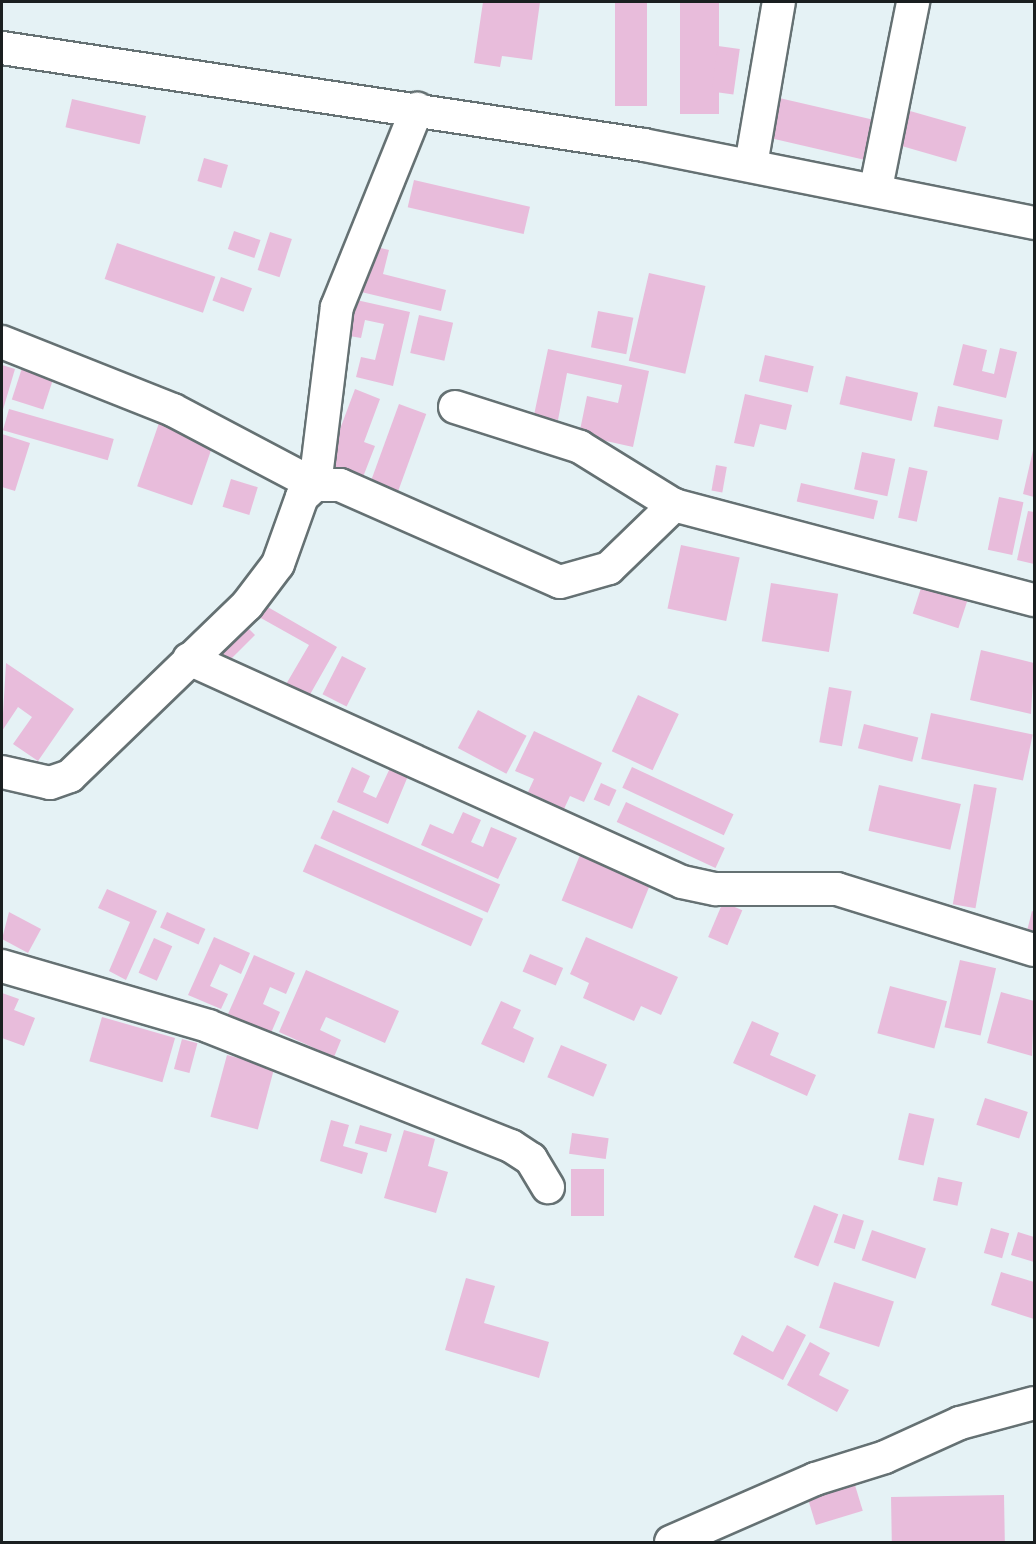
<!DOCTYPE html>
<style>
body{margin:0}
#map{position:relative;width:1036px;height:1544px;overflow:hidden;background:#e5f2f5;font-family:"DejaVu Sans",sans-serif}
div>[style]{position:absolute}
.building>*{inset:0;background:#e8bcdb;transform-origin:0 0}
.roads{filter:drop-shadow(2px 0 #657173) drop-shadow(-2px 0 #657173) drop-shadow(0 2px #657173) drop-shadow(0 -2px #657173)}
.minor>*{height:32px;margin:-16px;padding:0 16px;transform-origin:16px;border-radius:16px;background:#fff}
span{translate:-50% -50%;white-space:nowrap;text-align:center;line-height:1.15;-webkit-text-stroke:5px #fff;paint-order:stroke}
.frame{position:absolute;inset:0;border:3px solid #1a1f20;pointer-events:none}
</style>
<div id="map">
<div class="building">
<div style="clip-path:polygon(483px 2px,540px 2px,532px 60px,502px 56px,500px 67px,474px 63px)"></div>
<div style="left:615px;top:2px;width:32px;height:104px"></div>
<div style="left:680px;top:2px;width:39px;height:112px"></div>
<div style="left:718px;top:46px;width:22px;height:46px;rotate:8deg"></div>
<div style="left:775px;top:97px;width:102px;height:41px;rotate:13deg"></div>
<div style="left:72px;top:99px;width:76px;height:29px;rotate:13deg"></div>
<div style="left:896px;top:107px;width:73px;height:36px;rotate:16deg"></div>
<div style="left:204px;top:158px;width:25px;height:24px;rotate:16deg"></div>
<div style="left:414px;top:180px;width:119px;height:28px;rotate:13deg"></div>
<div style="left:234px;top:231px;width:28px;height:19px;rotate:19deg"></div>
<div style="left:270px;top:232px;width:23px;height:40px;rotate:18deg"></div>
<div style="left:117px;top:243px;width:104px;height:38px;rotate:19deg"></div>
<div style="clip-path:polygon(368px 245px,389px 250px,383px 274px,446px 290px,441px 311px,357px 291px)"></div>
<div style="left:649px;top:273px;width:58px;height:90px;rotate:13deg"></div>
<div style="left:221px;top:277px;width:33px;height:25px;rotate:20deg"></div>
<div style="clip-path:polygon(352px 299px,410px 312px,393px 386px,356px 377px,361px 357px,375px 360px,384px 324px,365px 320px,361px 338px,344px 335px)"></div>
<div style="left:598px;top:311px;width:36px;height:37px;rotate:11deg"></div>
<div style="left:419px;top:315px;width:35px;height:39px;rotate:13deg"></div>
<div style="clip-path:polygon(963px 344px,987px 350px,982px 371px,994px 374px,1000px 348px,1017px 352px,1006px 398px,953px 385px)"></div>
<div style="clip-path:polygon(548px 349px,649px 371px,633px 447px,579px 435px,587px 396px,618px 403px,622px 385px,567px 373px,558px 420px,534px 415px)"></div>
<div style="left:765px;top:355px;width:50px;height:27px;rotate:13deg"></div>
<div style="clip-path:polygon(2px 365px,15px 369px,2px 413px)"></div>
<div style="left:22px;top:368px;width:33px;height:33px;rotate:18deg"></div>
<div style="left:846px;top:376px;width:74px;height:29px;rotate:13deg"></div>
<div style="clip-path:polygon(355px 389px,380px 399px,364px 442px,375px 446px,363px 477px,327px 464px)"></div>
<div style="clip-path:polygon(745px 394px,792px 405px,786px 430px,760px 424px,754px 447px,734px 443px)"></div>
<div style="left:399px;top:404px;width:29px;height:85px;rotate:20deg"></div>
<div style="left:938px;top:406px;width:66px;height:21px;rotate:12deg"></div>
<div style="left:9px;top:409px;width:109px;height:22px;rotate:16deg"></div>
<div style="left:159px;top:423px;width:58px;height:67px;rotate:19deg"></div>
<div style="clip-path:polygon(2px 434px,30px 443px,15px 491px,2px 487px)"></div>
<div style="clip-path:polygon(1034px 446px,1034px 497px,1023px 494px)"></div>
<div style="left:862px;top:452px;width:34px;height:38px;rotate:12deg"></div>
<div style="left:716px;top:465px;width:11px;height:26px;rotate:10deg"></div>
<div style="left:909px;top:467px;width:19px;height:52px;rotate:12deg"></div>
<div style="left:231px;top:479px;width:28px;height:29px;rotate:17deg"></div>
<div style="left:801px;top:483px;width:79px;height:19px;rotate:13deg"></div>
<div style="left:999px;top:497px;width:25px;height:54px;rotate:12deg"></div>
<div style="clip-path:polygon(1028px 511px,1034px 512px,1034px 564px,1017px 560px)"></div>
<div style="left:681px;top:545px;width:60px;height:65px;rotate:12deg"></div>
<div style="left:771px;top:583px;width:68px;height:59px;rotate:9deg"></div>
<div style="left:922px;top:585px;width:48px;height:30px;rotate:18deg"></div>
<div style="clip-path:polygon(266px 606px,337px 647px,308px 698px,285px 686px,309px 645px,259px 617px)"></div>
<div style="left:243px;top:623px;width:17px;height:39px;rotate:45deg"></div>
<div style="clip-path:polygon(981px 650px,1034px 663px,1031px 714px,970px 700px)"></div>
<div style="left:342px;top:656px;width:27px;height:43px;rotate:27deg"></div>
<div style="clip-path:polygon(6px 663px,74px 709px,38px 761px,13px 744px,32px 717px,18px 707px,2px 731px)"></div>
<div style="left:829px;top:687px;width:23px;height:56px;rotate:10deg"></div>
<div style="left:638px;top:695px;width:45px;height:62px;rotate:25deg"></div>
<div style="left:478px;top:710px;width:55px;height:43px;rotate:28deg"></div>
<div style="left:931px;top:713px;width:104px;height:47px;rotate:12deg"></div>
<div style="left:864px;top:724px;width:56px;height:25px;rotate:14deg"></div>
<div style="clip-path:polygon(534px 731px,602px 763px,584px 802px,570px 796px,564px 809px,528px 792px,534px 779px,515px 771px)"></div>
<div style="clip-path:polygon(352px 767px,370px 776px,363px 792px,376px 798px,390px 768px,408px 776px,388px 824px,337px 802px)"></div>
<div style="left:632px;top:767px;width:112px;height:23px;rotate:25deg"></div>
<div style="left:601px;top:783px;width:17px;height:18px;rotate:24deg"></div>
<div style="left:974px;top:784px;width:23px;height:122px;rotate:10deg"></div>
<div style="left:879px;top:785px;width:84px;height:47px;rotate:13deg"></div>
<div style="left:626px;top:802px;width:109px;height:22px;rotate:25deg"></div>
<div style="left:333px;top:810px;width:183px;height:31px;rotate:24deg"></div>
<div style="clip-path:polygon(463px 812px,481px 820px,471px 842px,483px 847px,491px 827px,517px 838px,498px 879px,421px 845px,430px 824px,453px 834px)"></div>
<div style="left:315px;top:844px;width:184px;height:30px;rotate:24deg"></div>
<div style="left:580px;top:855px;width:76px;height:49px;rotate:22deg"></div>
<div style="clip-path:polygon(107px 889px,157px 911px,126px 980px,109px 971px,130px 922px,98px 908px)"></div>
<div style="left:723px;top:902px;width:21px;height:38px;rotate:23deg"></div>
<div style="clip-path:polygon(1032px 911px,1034px 912px,1034px 941px,1025px 939px)"></div>
<div style="clip-path:polygon(9px 912px,41px 929px,28px 953px,2px 939px)"></div>
<div style="left:167px;top:912px;width:42px;height:17px;rotate:24deg"></div>
<div style="clip-path:polygon(214px 937px,250px 953px,241px 974px,220px 964px,210px 986px,228px 994px,221px 1009px,188px 995px)"></div>
<div style="clip-path:polygon(586px 937px,678px 977px,661px 1015px,641px 1006px,634px 1021px,583px 998px,589px 983px,570px 974px)"></div>
<div style="left:154px;top:938px;width:20px;height:38px;rotate:24deg"></div>
<div style="left:530px;top:954px;width:36px;height:19px;rotate:23deg"></div>
<div style="clip-path:polygon(254px 955px,295px 973px,286px 994px,270px 987px,263px 1004px,280px 1012px,271px 1033px,228px 1014px)"></div>
<div style="left:960px;top:960px;width:37px;height:69px;rotate:13deg"></div>
<div style="clip-path:polygon(306px 970px,399px 1011px,385px 1043px,326px 1017px,320px 1030px,341px 1040px,334px 1057px,279px 1032px)"></div>
<div style="left:890px;top:986px;width:59px;height:49px;rotate:15deg"></div>
<div style="clip-path:polygon(1001px 992px,1034px 1001px,1032px 1056px,987px 1043px)"></div>
<div style="clip-path:polygon(2px 993px,19px 999px,14px 1010px,35px 1018px,24px 1046px,2px 1038px)"></div>
<div style="clip-path:polygon(501px 1001px,521px 1010px,513px 1028px,534px 1038px,524px 1063px,481px 1044px)"></div>
<div style="left:102px;top:1017px;width:76px;height:46px;rotate:16deg"></div>
<div style="clip-path:polygon(752px 1021px,779px 1033px,770px 1055px,816px 1075px,807px 1096px,733px 1063px)"></div>
<div style="left:182px;top:1039px;width:16px;height:31px;rotate:15deg"></div>
<div style="left:561px;top:1045px;width:50px;height:35px;rotate:23deg"></div>
<div style="left:227px;top:1055px;width:49px;height:64px;rotate:15deg"></div>
<div style="left:985px;top:1098px;width:45px;height:28px;rotate:18deg"></div>
<div style="left:909px;top:1113px;width:26px;height:48px;rotate:13deg"></div>
<div style="clip-path:polygon(331px 1120px,349px 1125px,343px 1146px,368px 1153px,362px 1174px,320px 1161px)"></div>
<div style="left:360px;top:1125px;width:33px;height:19px;rotate:16deg"></div>
<div style="clip-path:polygon(404px 1130px,435px 1139px,428px 1166px,448px 1172px,436px 1213px,384px 1198px)"></div>
<div style="left:572px;top:1133px;width:37px;height:21px;rotate:8deg"></div>
<div style="left:571px;top:1169px;width:33px;height:47px"></div>
<div style="left:938px;top:1177px;width:25px;height:24px;rotate:12deg"></div>
<div style="left:814px;top:1205px;width:26px;height:56px;rotate:21deg"></div>
<div style="left:843px;top:1214px;width:22px;height:30px;rotate:18deg"></div>
<div style="left:991px;top:1228px;width:19px;height:26px;rotate:16deg"></div>
<div style="left:872px;top:1230px;width:57px;height:32px;rotate:19deg"></div>
<div style="clip-path:polygon(1018px 1232px,1034px 1237px,1034px 1262px,1011px 1255px)"></div>
<div style="clip-path:polygon(1001px 1272px,1034px 1282px,1034px 1319px,991px 1305px)"></div>
<div style="clip-path:polygon(466px 1278px,495px 1286px,484px 1323px,549px 1342px,539px 1378px,445px 1350px)"></div>
<div style="left:834px;top:1282px;width:63px;height:48px;rotate:18deg"></div>
<div style="clip-path:polygon(787px 1325px,806px 1335px,783px 1380px,733px 1354px,742px 1335px,773px 1352px)"></div>
<div style="clip-path:polygon(810px 1342px,830px 1353px,819px 1375px,849px 1390px,837px 1412px,787px 1385px)"></div>
<div style="left:854px;top:1482px;width:30px;height:49px;rotate:73deg"></div>
<div style="left:1004px;top:1495px;width:47px;height:113px;rotate:89deg"></div>
</div>
<div class="roads">
<div class="minor">
<div style="left:2px;top:48px;width:649px;rotate:8.59deg"></div>
<div style="left:644px;top:145px;width:398px;rotate:11.3deg"></div>
<div style="left:751px;top:165px;width:165px;rotate:-80.3deg"></div>
<div style="left:876px;top:188px;width:190px;rotate:-78.7deg"></div>
<div style="left:2px;top:342px;width:184px;rotate:21.7deg"></div>
<div style="left:173px;top:410px;width:161px;rotate:27.8deg"></div>
<div style="left:315px;top:485px;width:179px;rotate:-83deg"></div>
<div style="left:337px;top:307px;width:214px;rotate:-68deg"></div>
<div style="left:455px;top:407px;width:131px;rotate:17.7deg"></div>
<div style="left:580px;top:447px;width:110px;rotate:31.7deg"></div>
<div style="left:674px;top:505px;width:372px;rotate:14.8deg"></div>
<div style="left:189px;top:659px;width:541px;rotate:24.34deg"></div>
<div style="left:682px;top:882px;width:35px;rotate:12deg"></div>
<div style="left:716px;top:889px;width:121px"></div>
<div style="left:837px;top:889px;width:206px;rotate:17.2deg"></div>
<div style="left:2px;top:772px;width:49px;rotate:12.9deg"></div>
<div style="left:50px;top:783px;width:21px;rotate:-19deg"></div>
<div style="left:70px;top:776px;width:246px;rotate:-44deg"></div>
<div style="left:247px;top:605px;width:51px;rotate:-52.9deg"></div>
<div style="left:278px;top:564px;width:71px;rotate:-70.3deg"></div>
<div style="left:302px;top:497px;width:18px;rotate:-43deg"></div>
<div style="left:315px;top:485px;width:25px"></div>
<div style="left:340px;top:485px;width:240px;rotate:23.8deg"></div>
<div style="left:560px;top:582px;width:51px;rotate:-15.9deg"></div>
<div style="left:609px;top:568px;width:91px;rotate:-44.1deg"></div>
<div style="left:2px;top:966px;width:215px;rotate:16.2deg"></div>
<div style="left:208px;top:1026px;width:326px;rotate:21.6deg"></div>
<div style="left:511px;top:1146px;width:24px;rotate:33deg"></div>
<div style="left:531px;top:1159px;width:33px;rotate:59deg"></div>
<div style="left:671px;top:1542px;width:157px;rotate:-23.6deg"></div>
<div style="left:815px;top:1479px;width:73px;rotate:-17.4deg"></div>
<div style="left:885px;top:1457px;width:82px;rotate:-24.4deg"></div>
<div style="left:960px;top:1423px;width:77px;rotate:-15.1deg"></div>
</div>
</div>
<div class="frame"></div>
</div>
